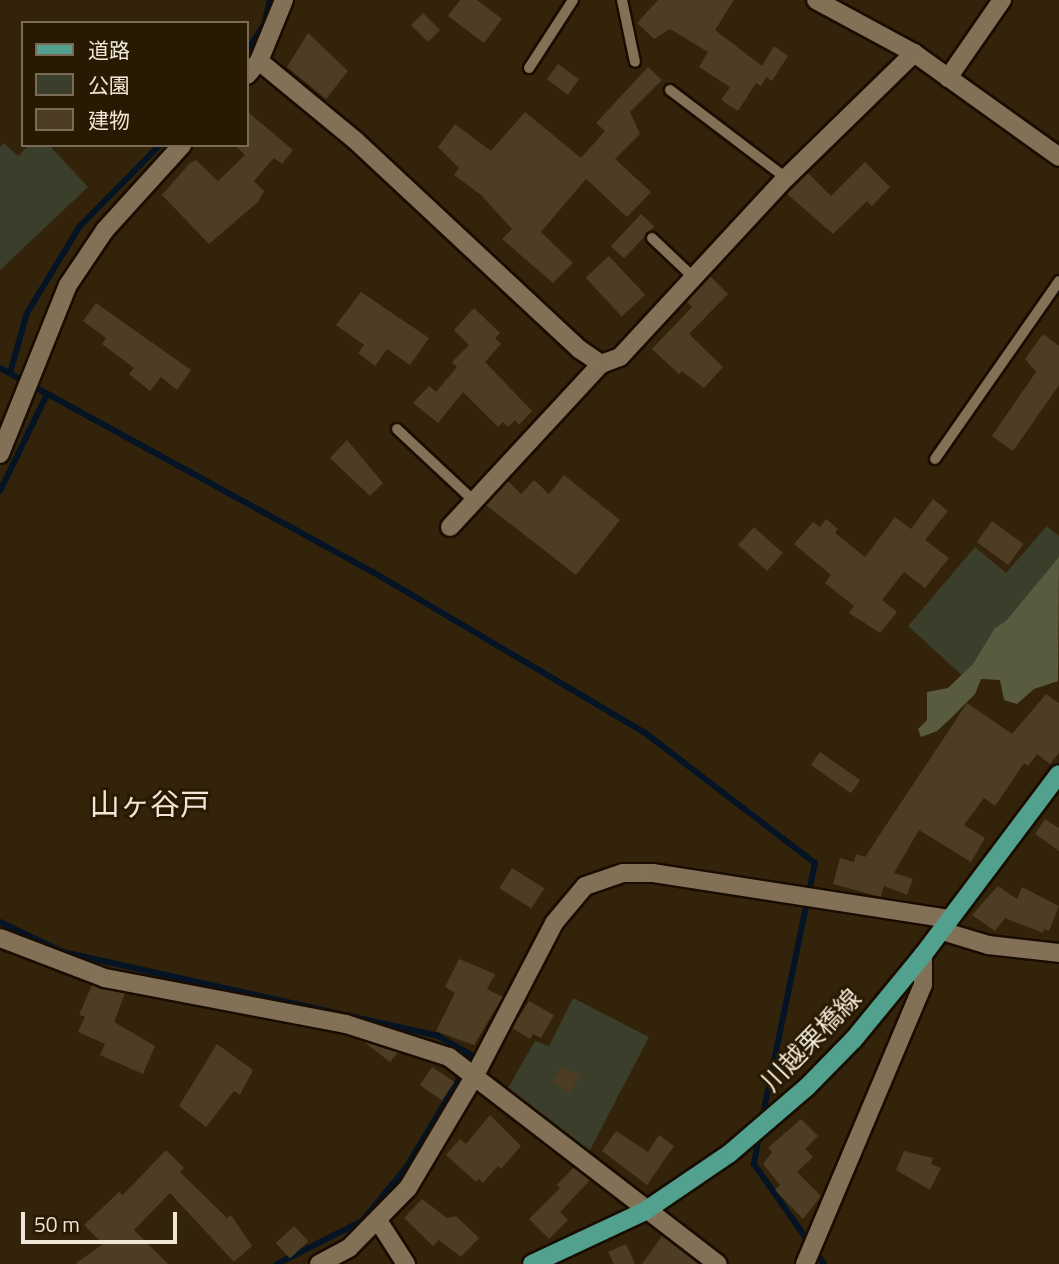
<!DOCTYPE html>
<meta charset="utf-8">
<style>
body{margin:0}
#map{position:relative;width:1059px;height:1264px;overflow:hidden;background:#32230a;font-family:"Titillium Web","Noto Sans JP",sans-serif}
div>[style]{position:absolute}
.green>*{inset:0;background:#3b3e2a}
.forest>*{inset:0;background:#585b40}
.stream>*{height:6px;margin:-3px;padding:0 3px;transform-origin:3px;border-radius:3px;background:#051425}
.building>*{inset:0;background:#4d3d24;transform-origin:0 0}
.roads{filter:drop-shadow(2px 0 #190c00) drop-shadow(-2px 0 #190c00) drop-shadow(0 2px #190c00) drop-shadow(0 -2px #190c00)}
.service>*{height:10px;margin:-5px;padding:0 5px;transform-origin:5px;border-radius:5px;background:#827156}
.minor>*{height:18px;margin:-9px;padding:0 9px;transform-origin:9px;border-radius:9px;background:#827156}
.primary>*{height:18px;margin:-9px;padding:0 9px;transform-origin:9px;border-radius:9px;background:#51a18e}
span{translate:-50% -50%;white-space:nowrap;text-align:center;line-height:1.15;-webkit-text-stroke:6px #281a02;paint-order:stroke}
.street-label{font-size:26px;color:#efe6d7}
.quarter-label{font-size:30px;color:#efe6d7}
.legend{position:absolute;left:21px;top:21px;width:228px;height:126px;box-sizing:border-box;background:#281a02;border:2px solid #786c57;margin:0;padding:9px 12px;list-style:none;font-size:21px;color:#efe6d7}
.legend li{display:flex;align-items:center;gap:14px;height:35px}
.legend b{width:35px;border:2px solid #786c57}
.scale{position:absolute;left:21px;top:1212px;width:156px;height:32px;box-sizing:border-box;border:4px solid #efe6d7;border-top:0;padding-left:9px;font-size:21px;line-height:24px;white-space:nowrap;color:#efe6d7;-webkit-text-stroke:5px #281a02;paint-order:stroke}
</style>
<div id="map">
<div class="green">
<div style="clip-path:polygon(4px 143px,18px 156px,29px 145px,49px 145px,88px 187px,0 270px,0 147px)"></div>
<div style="clip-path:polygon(1047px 526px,1059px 536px,1059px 564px,965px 678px,908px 626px,975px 547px,1006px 573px)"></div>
<div style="clip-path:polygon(573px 998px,649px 1037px,589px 1152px,508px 1088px,535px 1041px,549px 1046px)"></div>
</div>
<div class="forest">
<div style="clip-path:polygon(1059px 557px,1058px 681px,1034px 689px,1017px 704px,1004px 700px,1000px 680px,981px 679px,975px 694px,950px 719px,937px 731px,921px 737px,918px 729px,927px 720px,927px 692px,948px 688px,973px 664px,995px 628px,1006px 621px)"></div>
</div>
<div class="stream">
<div style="left:247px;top:51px;width:31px;rotate:-57deg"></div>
<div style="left:264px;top:25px;width:26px;rotate:-77deg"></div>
<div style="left:0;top:368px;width:425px;rotate:28.7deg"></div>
<div style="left:373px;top:572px;width:315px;rotate:30.6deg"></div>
<div style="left:644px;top:732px;width:215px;rotate:37.5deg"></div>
<div style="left:815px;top:863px;width:260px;rotate:101.7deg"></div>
<div style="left:10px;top:373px;width:62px;rotate:-74.2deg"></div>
<div style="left:27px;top:313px;width:102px;rotate:-58.7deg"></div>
<div style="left:80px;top:226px;width:114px;rotate:-45.4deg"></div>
<div style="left:0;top:491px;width:108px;rotate:-64.1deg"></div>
<div style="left:0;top:922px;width:70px;rotate:25.5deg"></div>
<div style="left:63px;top:952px;width:384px;rotate:12.6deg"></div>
<div style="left:438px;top:1036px;width:40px;rotate:29.7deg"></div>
<div style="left:473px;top:1056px;width:131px;rotate:120.9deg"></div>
<div style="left:406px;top:1168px;width:69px;rotate:129.7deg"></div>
<div style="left:362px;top:1221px;width:95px;rotate:153.2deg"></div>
<div style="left:760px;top:1132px;width:33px;rotate:101deg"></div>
<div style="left:754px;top:1164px;width:122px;rotate:55deg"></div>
</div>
<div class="building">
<div style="clip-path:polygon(460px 0,477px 0,502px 19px,484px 43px,448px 16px)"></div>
<div style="clip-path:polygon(658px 0,734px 0,715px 30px,762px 66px,774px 46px,788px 56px,772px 81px,766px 77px,761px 86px,756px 83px,738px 111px,721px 100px,730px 87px,699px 67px,708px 52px,670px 29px,654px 39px,637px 23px)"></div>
<div style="left:423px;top:13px;width:24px;height:17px;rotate:45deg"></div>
<div style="clip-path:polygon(308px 33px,348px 71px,326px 99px,287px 67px)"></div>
<div style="left:558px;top:64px;width:26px;height:19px;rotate:36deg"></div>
<div style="clip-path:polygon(648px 67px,662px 80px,630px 112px,640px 134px,615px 159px,651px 192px,627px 217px,586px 179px,541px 232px,573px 263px,553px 283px,502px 239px,512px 229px,481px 195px,454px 175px,459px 168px,438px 147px,455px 124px,491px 151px,525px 112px,581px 158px,605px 131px,596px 123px)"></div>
<div style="clip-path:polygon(247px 111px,293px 150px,282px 164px,274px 158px,254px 181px,264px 191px,258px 202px,209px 244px,162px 195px,190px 163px,196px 160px,218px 181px,245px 155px,235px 145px,247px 145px)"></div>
<div style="clip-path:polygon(865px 162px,890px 187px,872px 206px,867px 201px,833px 234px,787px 194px,808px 173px,831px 196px)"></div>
<div style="left:641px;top:214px;width:18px;height:44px;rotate:43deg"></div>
<div style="left:609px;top:256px;width:53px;height:32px;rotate:47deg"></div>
<div style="clip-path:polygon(710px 276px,728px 294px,689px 334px,723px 367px,704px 388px,682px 371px,679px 374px,652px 349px,692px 307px,687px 302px)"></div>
<div style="clip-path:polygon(361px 292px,429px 338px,410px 365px,387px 349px,375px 366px,358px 353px,364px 345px,336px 325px)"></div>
<div style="clip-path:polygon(96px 303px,191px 370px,177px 390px,161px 377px,150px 391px,129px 374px,134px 368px,102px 344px,106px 338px,83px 321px)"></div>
<div style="clip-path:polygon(474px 308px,500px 333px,495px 338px,501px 344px,485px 362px,532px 411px,519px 425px,515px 420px,508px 427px,503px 422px,498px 427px,463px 392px,438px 423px,413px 403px,429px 386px,436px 392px,457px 367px,452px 362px,469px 345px,454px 330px)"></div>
<div style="clip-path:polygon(1043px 334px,1059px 346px,1059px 385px,1013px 451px,992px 436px,1036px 372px,1025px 359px)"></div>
<div style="clip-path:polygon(347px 440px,383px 483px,370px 496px,330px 458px)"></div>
<div style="clip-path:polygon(564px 475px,620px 520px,576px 575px,486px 505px,508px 481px,521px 494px,534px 480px,549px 494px)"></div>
<div style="clip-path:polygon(933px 499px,948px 511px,925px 540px,949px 558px,925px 588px,904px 572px,882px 600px,897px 612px,880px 633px,849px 613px,854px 606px,825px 583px,831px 575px,794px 544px,813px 522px,820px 527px,826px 519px,838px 529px,835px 533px,865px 557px,895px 517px,911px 529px)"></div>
<div style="left:992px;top:521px;width:39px;height:26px;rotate:36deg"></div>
<div style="left:754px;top:527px;width:39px;height:24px;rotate:42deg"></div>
<div style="clip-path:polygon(1046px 694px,1059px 703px,1059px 753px,1050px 764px,1037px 754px,1028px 766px,1024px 763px,995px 806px,984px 798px,964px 825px,985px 838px,971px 862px,919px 830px,894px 873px,913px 879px,907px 895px,884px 886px,881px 897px,833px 884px,840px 858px,854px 862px,856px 854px,865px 857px,967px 703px,1012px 734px)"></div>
<div style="left:820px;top:752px;width:49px;height:16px;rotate:35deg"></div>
<div style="clip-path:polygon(1045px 819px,1059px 828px,1059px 851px,1035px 834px)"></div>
<div style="left:512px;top:868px;width:38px;height:24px;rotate:32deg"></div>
<div style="clip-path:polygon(998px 886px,1017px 899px,1022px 887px,1059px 906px,1049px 931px,1044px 929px,1043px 933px,1005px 918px,995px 931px,972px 915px)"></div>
<div style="clip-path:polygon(459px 959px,495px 974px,487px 989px,503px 997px,474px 1045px,436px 1031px,455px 993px,445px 987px)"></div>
<div style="clip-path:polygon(92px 985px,125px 993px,114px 1022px,155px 1046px,143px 1074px,100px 1055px,105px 1044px,78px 1032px,85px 1017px,79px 1015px)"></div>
<div style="clip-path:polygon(529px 1001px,554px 1015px,541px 1038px,533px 1034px,530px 1039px,512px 1028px)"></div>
<div style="clip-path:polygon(363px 1041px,398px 1052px,390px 1062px)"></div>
<div style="clip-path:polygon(217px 1044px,253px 1070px,240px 1095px,234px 1091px,206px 1127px,179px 1106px)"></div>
<div style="left:563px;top:1066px;width:20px;height:19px;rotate:33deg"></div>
<div style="left:432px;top:1067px;width:27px;height:22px;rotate:34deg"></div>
<div style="clip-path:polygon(490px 1115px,521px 1146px,501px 1169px,498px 1166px,483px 1183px,479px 1179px,476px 1182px,446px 1155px,460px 1139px,466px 1144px)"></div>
<div style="clip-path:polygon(801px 1119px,818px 1136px,805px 1149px,813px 1157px,797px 1172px,821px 1196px,803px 1219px,775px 1190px,780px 1185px,763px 1164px,772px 1152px,768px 1148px)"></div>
<div style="clip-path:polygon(616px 1131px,648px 1152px,659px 1135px,674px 1146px,647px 1185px,602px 1151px)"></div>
<div style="clip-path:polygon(166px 1150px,184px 1168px,180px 1172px,227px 1218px,231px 1215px,252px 1246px,234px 1262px,170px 1193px,134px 1230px,168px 1264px,75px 1264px,103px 1244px,84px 1225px,119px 1192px,123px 1195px)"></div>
<div style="clip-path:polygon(904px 1151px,933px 1158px,931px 1164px,941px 1168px,930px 1190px,896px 1170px)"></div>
<div style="clip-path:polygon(574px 1167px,590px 1180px,560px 1212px,568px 1220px,549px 1239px,529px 1219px,560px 1188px,557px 1185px)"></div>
<div style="clip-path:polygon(422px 1199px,447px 1218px,456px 1216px,479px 1238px,461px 1257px,439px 1240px,433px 1246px,404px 1218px)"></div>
<div style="left:294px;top:1226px;width:21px;height:25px;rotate:47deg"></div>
<div style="clip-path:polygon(662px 1236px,671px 1242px,699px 1264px,642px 1264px)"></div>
<div style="clip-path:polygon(626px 1244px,635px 1264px,614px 1264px,608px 1252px)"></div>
</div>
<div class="roads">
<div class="service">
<div style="left:622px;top:0;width:63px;rotate:78.2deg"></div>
<div style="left:529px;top:68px;width:81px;rotate:-57.1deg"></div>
<div style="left:670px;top:90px;width:146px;rotate:37.2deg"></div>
<div style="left:652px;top:238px;width:55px;rotate:43.5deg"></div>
<div style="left:397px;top:429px;width:105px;rotate:43.1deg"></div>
<div style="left:935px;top:459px;width:217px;rotate:-55.1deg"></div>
</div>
<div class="minor">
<div style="left:816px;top:0;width:111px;rotate:28.4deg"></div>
<div style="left:914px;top:53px;width:178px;rotate:35.6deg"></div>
<div style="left:259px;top:61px;width:126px;rotate:39.5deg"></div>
<div style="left:356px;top:141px;width:305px;rotate:43deg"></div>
<div style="left:579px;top:349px;width:27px;rotate:34deg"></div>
<div style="left:601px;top:364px;width:20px;rotate:-20deg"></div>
<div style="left:620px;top:357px;width:244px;rotate:-47.2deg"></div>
<div style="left:786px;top:178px;width:179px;rotate:-44.3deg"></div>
<div style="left:247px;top:75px;width:18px;rotate:-49deg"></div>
<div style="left:259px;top:61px;width:66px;rotate:-67.7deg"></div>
<div style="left:948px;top:78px;width:95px;rotate:-55.3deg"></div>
<div style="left:0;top:454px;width:182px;rotate:-68.1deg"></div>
<div style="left:68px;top:285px;width:66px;rotate:-56.1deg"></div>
<div style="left:105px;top:230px;width:115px;rotate:-47.8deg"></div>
<div style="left:450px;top:527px;width:222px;rotate:-47.2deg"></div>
<div style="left:942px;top:931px;width:48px;rotate:16.9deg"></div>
<div style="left:988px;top:945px;width:71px;rotate:6.4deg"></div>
<div style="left:0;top:938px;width:112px;rotate:20.9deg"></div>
<div style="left:105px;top:978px;width:245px;rotate:10.8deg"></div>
<div style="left:346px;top:1024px;width:108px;rotate:17.8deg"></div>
<div style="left:449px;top:1057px;width:339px;rotate:37.6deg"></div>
<div style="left:379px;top:1222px;width:50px;rotate:57.3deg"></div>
<div style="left:319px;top:1264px;width:34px;rotate:-28deg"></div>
<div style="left:349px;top:1248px;width:84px;rotate:-45.5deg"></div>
<div style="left:408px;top:1188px;width:131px;rotate:-59.3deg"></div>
<div style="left:475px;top:1075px;width:171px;rotate:-62.5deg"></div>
<div style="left:554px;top:923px;width:48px;rotate:-50deg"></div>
<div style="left:585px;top:886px;width:40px;rotate:-18.9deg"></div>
<div style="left:623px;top:873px;width:30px"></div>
<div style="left:653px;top:873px;width:300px;rotate:8.8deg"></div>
<div style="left:805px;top:1264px;width:303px;rotate:-67.1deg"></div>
<div style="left:923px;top:985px;width:30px;rotate:-90deg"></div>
</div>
<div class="primary">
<div style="left:532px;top:1264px;width:125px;rotate:-25.1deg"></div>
<div style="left:645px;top:1211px;width:102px;rotate:-34.2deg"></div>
<div style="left:729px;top:1154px;width:103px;rotate:-40.7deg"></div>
<div style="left:807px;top:1087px;width:67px;rotate:-45.6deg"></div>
<div style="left:854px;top:1039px;width:109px;rotate:-50.6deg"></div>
<div style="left:923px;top:955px;width:226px;rotate:-53.1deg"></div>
</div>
</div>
<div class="street-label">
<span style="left:811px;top:1040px;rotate:-46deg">川越栗橋線</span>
</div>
<div class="quarter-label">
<span style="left:150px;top:804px">山ヶ谷戸</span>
</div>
<ul class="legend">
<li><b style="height:9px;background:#51a18e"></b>道路</li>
<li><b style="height:19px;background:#3b3e2a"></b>公園</li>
<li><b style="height:19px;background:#4d3d24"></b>建物</li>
</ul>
<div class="scale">50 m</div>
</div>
